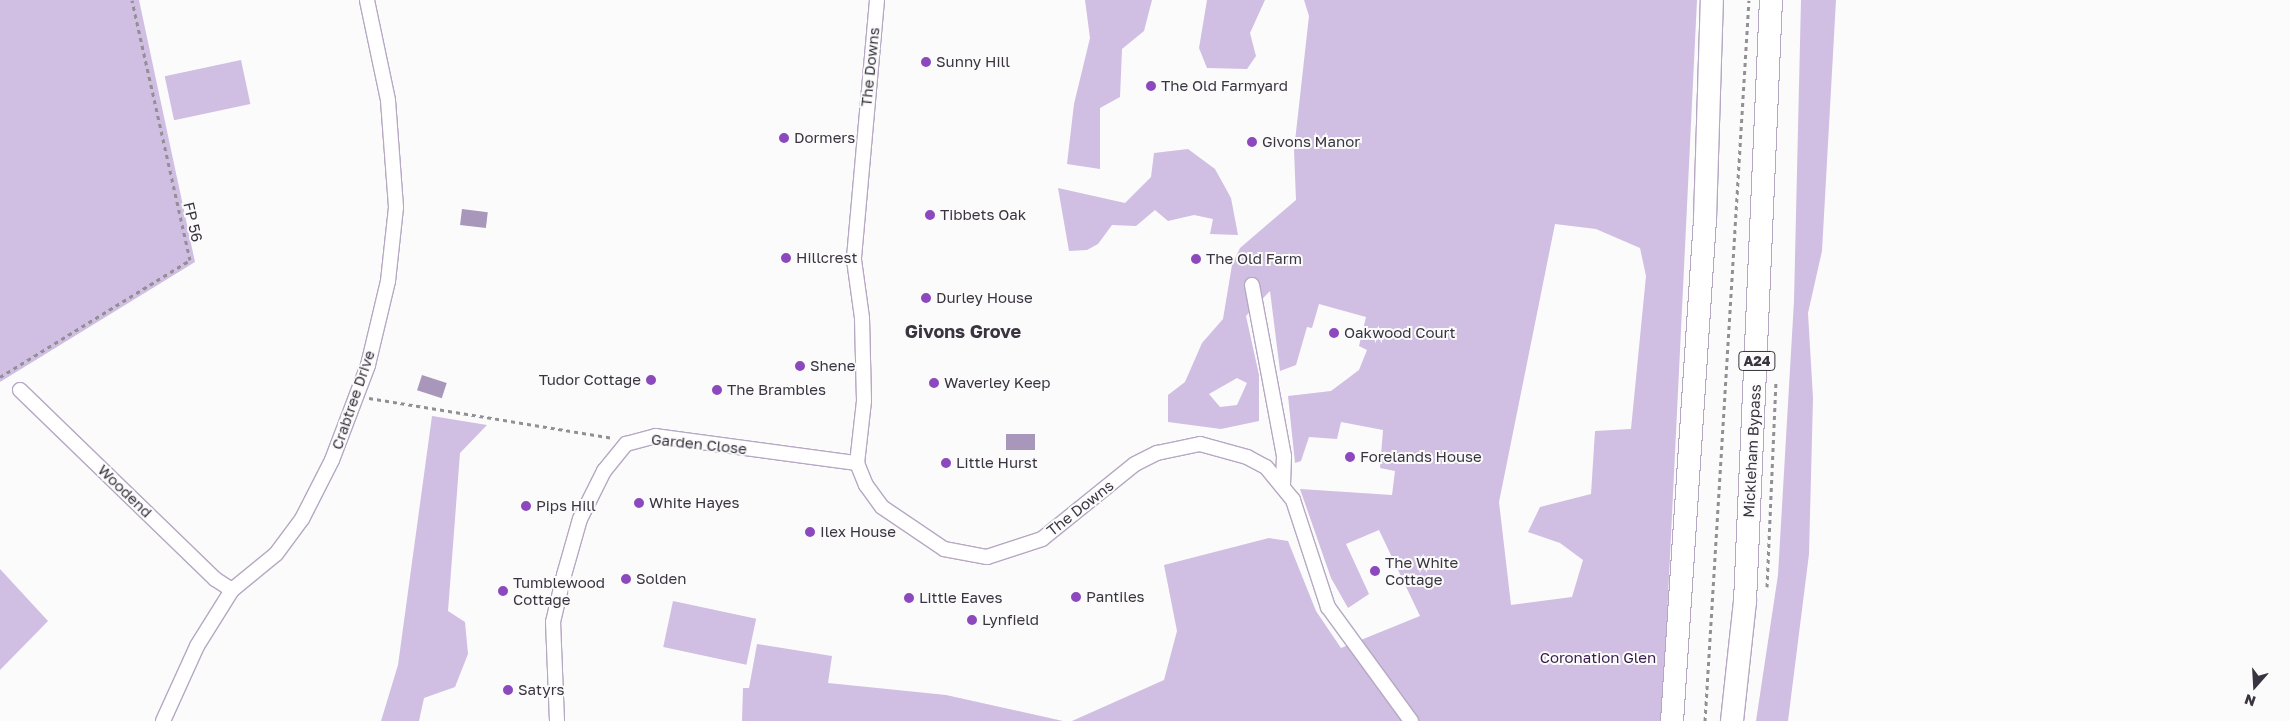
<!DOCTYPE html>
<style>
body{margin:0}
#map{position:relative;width:2290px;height:721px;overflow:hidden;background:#fbfbfb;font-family:"Golos Text",sans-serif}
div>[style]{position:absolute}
.green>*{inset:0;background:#d0bee3;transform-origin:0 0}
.water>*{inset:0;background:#a997bb;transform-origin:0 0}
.path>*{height:3px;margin-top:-1.5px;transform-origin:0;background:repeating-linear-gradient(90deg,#928f95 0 4px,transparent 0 8px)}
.roads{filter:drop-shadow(1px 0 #b6a8c3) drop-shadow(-1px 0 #b6a8c3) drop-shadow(0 1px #b6a8c3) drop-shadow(0 -1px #b6a8c3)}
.minor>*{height:14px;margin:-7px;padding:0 7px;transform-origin:7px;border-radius:7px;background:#fff}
.trunk>*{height:22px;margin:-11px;padding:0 11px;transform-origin:11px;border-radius:11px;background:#fff}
.dots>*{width:14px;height:14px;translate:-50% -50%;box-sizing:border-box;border:2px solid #fbfbfb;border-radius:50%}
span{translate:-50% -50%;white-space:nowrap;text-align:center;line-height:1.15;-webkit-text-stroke:4px #fbfbfb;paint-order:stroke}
.shield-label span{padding:1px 4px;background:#fbfbfb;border:1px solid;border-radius:4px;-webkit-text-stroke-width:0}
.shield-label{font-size:14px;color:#3a3440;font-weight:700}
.poi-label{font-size:15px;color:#3a3440}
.left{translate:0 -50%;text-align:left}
.right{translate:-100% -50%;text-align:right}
.street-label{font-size:15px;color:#3a3440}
.park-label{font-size:15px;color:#371d4c}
.quarter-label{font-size:18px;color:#3a3440;font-weight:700}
.north{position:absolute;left:2230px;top:661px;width:50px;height:50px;-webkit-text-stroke:4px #fbfbfb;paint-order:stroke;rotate:199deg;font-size:14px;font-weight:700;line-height:20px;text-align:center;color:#3a3440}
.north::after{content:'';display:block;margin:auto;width:18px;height:22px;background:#3a3440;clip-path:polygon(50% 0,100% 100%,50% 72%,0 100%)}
</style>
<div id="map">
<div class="green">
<div style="clip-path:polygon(0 0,139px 0,195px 262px,0 382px)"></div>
<div style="clip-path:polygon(1085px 0,1152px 0,1144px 31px,1122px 49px,1120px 97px,1100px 108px,1100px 169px,1067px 164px,1074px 104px,1090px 38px)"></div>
<div style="clip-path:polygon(1207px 0,1265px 0,1250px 33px,1256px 56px,1247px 69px,1207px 68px,1199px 48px)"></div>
<div style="clip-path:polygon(evenodd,1304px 0,1697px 0,1662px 721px,1072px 721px,1164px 680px,1177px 631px,1164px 565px,1269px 538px,1288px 541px,1316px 611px,1341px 648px,1420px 616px,1379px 530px,1346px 544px,1369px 594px,1348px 608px,1331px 578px,1300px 489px,1392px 495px,1395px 471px,1380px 468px,1383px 430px,1341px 422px,1337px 439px,1309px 437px,1301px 461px,1295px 463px,1288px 396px,1331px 391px,1359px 370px,1367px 350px,1359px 346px,1366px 317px,1319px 304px,1312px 328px,1307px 327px,1296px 365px,1280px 371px,1270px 291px,1246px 316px,1259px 375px,1259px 421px,1221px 429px,1168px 422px,1168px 395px,1185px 382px,1202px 343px,1223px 319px,1232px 265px,1240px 248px,1296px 200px,1294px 150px,1309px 16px,1304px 0,1555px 224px,1596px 229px,1640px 248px,1646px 276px,1631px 429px,1595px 431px,1591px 494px,1540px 507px,1528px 532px,1560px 543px,1583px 560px,1572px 597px,1511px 605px,1499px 502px,1555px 224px,1304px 0,1237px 378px,1247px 383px,1237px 405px,1220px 407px,1209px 394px,1237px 378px)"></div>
<div style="clip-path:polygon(1801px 0,1836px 0,1822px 251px,1808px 313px,1813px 398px,1809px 554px,1788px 721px,1756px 721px,1778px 575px,1794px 301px)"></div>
<div style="left:241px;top:60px;width:45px;height:78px;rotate:78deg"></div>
<div style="clip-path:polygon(1188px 149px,1215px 169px,1231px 198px,1238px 235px,1210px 234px,1213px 219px,1194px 215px,1168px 221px,1155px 210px,1136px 226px,1112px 225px,1098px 244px,1087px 250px,1069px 251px,1058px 188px,1125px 203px,1151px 177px,1154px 153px)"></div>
<div style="clip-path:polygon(432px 416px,487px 425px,460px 453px,448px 611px,465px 622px,468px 654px,455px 687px,424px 698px,419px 721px,381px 721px,398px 665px)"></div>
<div style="clip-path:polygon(0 569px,48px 621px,0 670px)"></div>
<div style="left:673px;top:601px;width:85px;height:47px;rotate:12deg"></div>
<div style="clip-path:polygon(757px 644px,832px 656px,828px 683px,946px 695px,1063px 721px,742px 721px,743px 688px,749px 688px)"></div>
</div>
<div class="water">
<div style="left:462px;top:209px;width:26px;height:16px;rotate:7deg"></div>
<div style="left:422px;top:375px;width:26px;height:16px;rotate:18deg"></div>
<div style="left:1006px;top:434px;width:29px;height:16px"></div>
</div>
<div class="path">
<div style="left:0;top:377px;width:223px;rotate:-31.6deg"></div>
<div style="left:190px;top:260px;width:266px;rotate:-102.6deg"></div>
<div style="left:369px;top:398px;width:246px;rotate:9.3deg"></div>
<div style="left:1767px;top:587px;width:206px;rotate:-87.5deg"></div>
<div style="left:1705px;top:721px;width:722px;rotate:-86.51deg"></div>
</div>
<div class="roads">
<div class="minor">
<div style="left:877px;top:0;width:261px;rotate:95.1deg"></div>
<div style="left:854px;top:260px;width:59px;rotate:82.1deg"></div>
<div style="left:862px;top:318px;width:83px;rotate:88.6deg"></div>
<div style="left:864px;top:401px;width:62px;rotate:96.4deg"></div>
<div style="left:857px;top:463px;width:24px;rotate:68deg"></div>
<div style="left:866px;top:485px;width:27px;rotate:54deg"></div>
<div style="left:882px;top:507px;width:75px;rotate:34.1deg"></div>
<div style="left:944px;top:549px;width:44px;rotate:10.5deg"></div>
<div style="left:987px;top:557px;width:58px;rotate:-18.1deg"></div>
<div style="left:1042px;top:539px;width:119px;rotate:-38.9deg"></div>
<div style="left:1135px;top:464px;width:25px;rotate:-27deg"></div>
<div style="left:1157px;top:453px;width:44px;rotate:-11.8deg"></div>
<div style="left:1200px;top:444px;width:49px;rotate:15.5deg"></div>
<div style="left:1247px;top:457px;width:21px;rotate:28deg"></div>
<div style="left:1266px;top:467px;width:43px;rotate:50.7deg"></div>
<div style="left:1293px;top:500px;width:113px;rotate:71.9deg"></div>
<div style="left:1328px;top:607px;width:141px;rotate:53.9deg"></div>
<div style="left:1252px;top:285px;width:174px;rotate:79.4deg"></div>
<div style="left:1284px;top:456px;width:28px;rotate:92deg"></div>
<div style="left:20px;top:390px;width:272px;rotate:44.1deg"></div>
<div style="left:215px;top:579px;width:20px;rotate:33deg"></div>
<div style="left:163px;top:721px;width:82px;rotate:-65.6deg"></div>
<div style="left:197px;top:646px;width:66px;rotate:-58deg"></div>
<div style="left:232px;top:590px;width:57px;rotate:-39.3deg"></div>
<div style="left:276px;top:554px;width:44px;rotate:-53.4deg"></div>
<div style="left:302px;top:519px;width:66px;rotate:-63deg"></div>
<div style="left:332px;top:460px;width:102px;rotate:-69.2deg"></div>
<div style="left:368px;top:365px;width:86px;rotate:-76.6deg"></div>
<div style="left:388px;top:281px;width:74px;rotate:-83.8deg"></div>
<div style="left:396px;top:207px;width:107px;rotate:-94.3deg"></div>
<div style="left:388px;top:100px;width:102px;rotate:-101.9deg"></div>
<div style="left:557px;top:721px;width:99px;rotate:-92.3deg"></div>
<div style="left:553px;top:622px;width:48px;rotate:-76.8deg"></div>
<div style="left:564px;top:575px;width:58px;rotate:-74.1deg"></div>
<div style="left:580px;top:519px;width:54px;rotate:-63.4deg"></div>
<div style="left:604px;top:471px;width:35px;rotate:-51deg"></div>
<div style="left:626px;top:444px;width:31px;rotate:-15deg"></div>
<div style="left:656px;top:436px;width:203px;rotate:7.7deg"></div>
</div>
<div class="trunk">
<div style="left:1672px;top:721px;width:503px;rotate:-86.24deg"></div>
<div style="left:1705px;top:219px;width:219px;rotate:-88.2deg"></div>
<div style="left:1732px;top:721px;width:120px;rotate:-83.8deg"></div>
<div style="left:1745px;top:602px;width:603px;rotate:-87.53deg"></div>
</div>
</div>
<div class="dots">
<div style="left:926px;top:62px;background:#8c49be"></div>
<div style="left:1151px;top:86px;background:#8c49be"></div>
<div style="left:784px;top:138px;background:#8c49be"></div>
<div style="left:1252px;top:142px;background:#8c49be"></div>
<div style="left:930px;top:215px;background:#8c49be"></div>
<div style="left:786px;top:258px;background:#8c49be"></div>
<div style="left:1196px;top:259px;background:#8c49be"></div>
<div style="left:926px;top:298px;background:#8c49be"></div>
<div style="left:1334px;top:333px;background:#8c49be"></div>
<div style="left:800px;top:366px;background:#8c49be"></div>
<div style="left:651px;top:380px;background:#8c49be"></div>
<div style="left:934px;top:383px;background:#8c49be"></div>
<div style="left:717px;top:390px;background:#8c49be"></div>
<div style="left:1350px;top:457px;background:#8c49be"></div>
<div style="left:946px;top:463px;background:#8c49be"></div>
<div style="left:639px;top:503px;background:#8c49be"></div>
<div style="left:526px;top:506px;background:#8c49be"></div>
<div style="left:810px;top:532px;background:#8c49be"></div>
<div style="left:1375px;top:571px;background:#8c49be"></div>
<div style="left:626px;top:579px;background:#8c49be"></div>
<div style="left:503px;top:591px;background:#8c49be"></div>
<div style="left:1076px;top:597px;background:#8c49be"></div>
<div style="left:909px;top:598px;background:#8c49be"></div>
<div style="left:972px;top:620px;background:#8c49be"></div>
<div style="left:508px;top:690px;background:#8c49be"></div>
</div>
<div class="shield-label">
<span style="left:1757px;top:361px">A24</span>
</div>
<div class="poi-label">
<span class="left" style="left:936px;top:62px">Sunny Hill</span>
<span class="left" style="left:1161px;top:86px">The Old Farmyard</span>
<span class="left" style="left:794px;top:138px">Dormers</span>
<span class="left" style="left:1262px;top:142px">Givons Manor</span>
<span class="left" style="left:940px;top:215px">Tibbets Oak</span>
<span class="left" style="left:796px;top:258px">Hillcrest</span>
<span class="left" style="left:1206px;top:259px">The Old Farm</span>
<span class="left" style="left:936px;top:298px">Durley House</span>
<span class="left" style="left:1344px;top:333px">Oakwood Court</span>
<span class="left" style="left:810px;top:366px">Shene</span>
<span class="right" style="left:641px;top:380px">Tudor Cottage</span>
<span class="left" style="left:944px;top:383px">Waverley Keep</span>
<span class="left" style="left:727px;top:390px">The Brambles</span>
<span class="left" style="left:1360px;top:457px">Forelands House</span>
<span class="left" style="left:956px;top:463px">Little Hurst</span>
<span class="left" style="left:649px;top:503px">White Hayes</span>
<span class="left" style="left:536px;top:506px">Pips Hill</span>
<span class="left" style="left:820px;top:532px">Ilex House</span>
<span class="left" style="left:1385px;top:571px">The White<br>Cottage</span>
<span class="left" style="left:636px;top:579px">Solden</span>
<span class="left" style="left:513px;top:591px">Tumblewood<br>Cottage</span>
<span class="left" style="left:1086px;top:597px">Pantiles</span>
<span class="left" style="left:919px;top:598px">Little Eaves</span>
<span class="left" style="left:982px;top:620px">Lynfield</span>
<span class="left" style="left:518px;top:690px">Satyrs</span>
</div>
<div class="street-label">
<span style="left:870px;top:67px;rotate:-84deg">The Downs</span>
<span style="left:193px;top:222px;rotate:77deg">FP 56</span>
<span style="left:353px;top:400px;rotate:-71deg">Crabtree Drive</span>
<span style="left:699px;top:444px;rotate:6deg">Garden Close</span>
<span style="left:1752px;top:451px;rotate:-87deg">Mickleham Bypass</span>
<span style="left:125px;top:491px;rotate:44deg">Woodend</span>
<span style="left:1080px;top:508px;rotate:-38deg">The Downs</span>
</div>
<div class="park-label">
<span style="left:1598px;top:658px">Coronation Glen</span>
</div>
<div class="quarter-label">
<span style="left:963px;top:331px">Givons Grove</span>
</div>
<div class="north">N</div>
</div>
